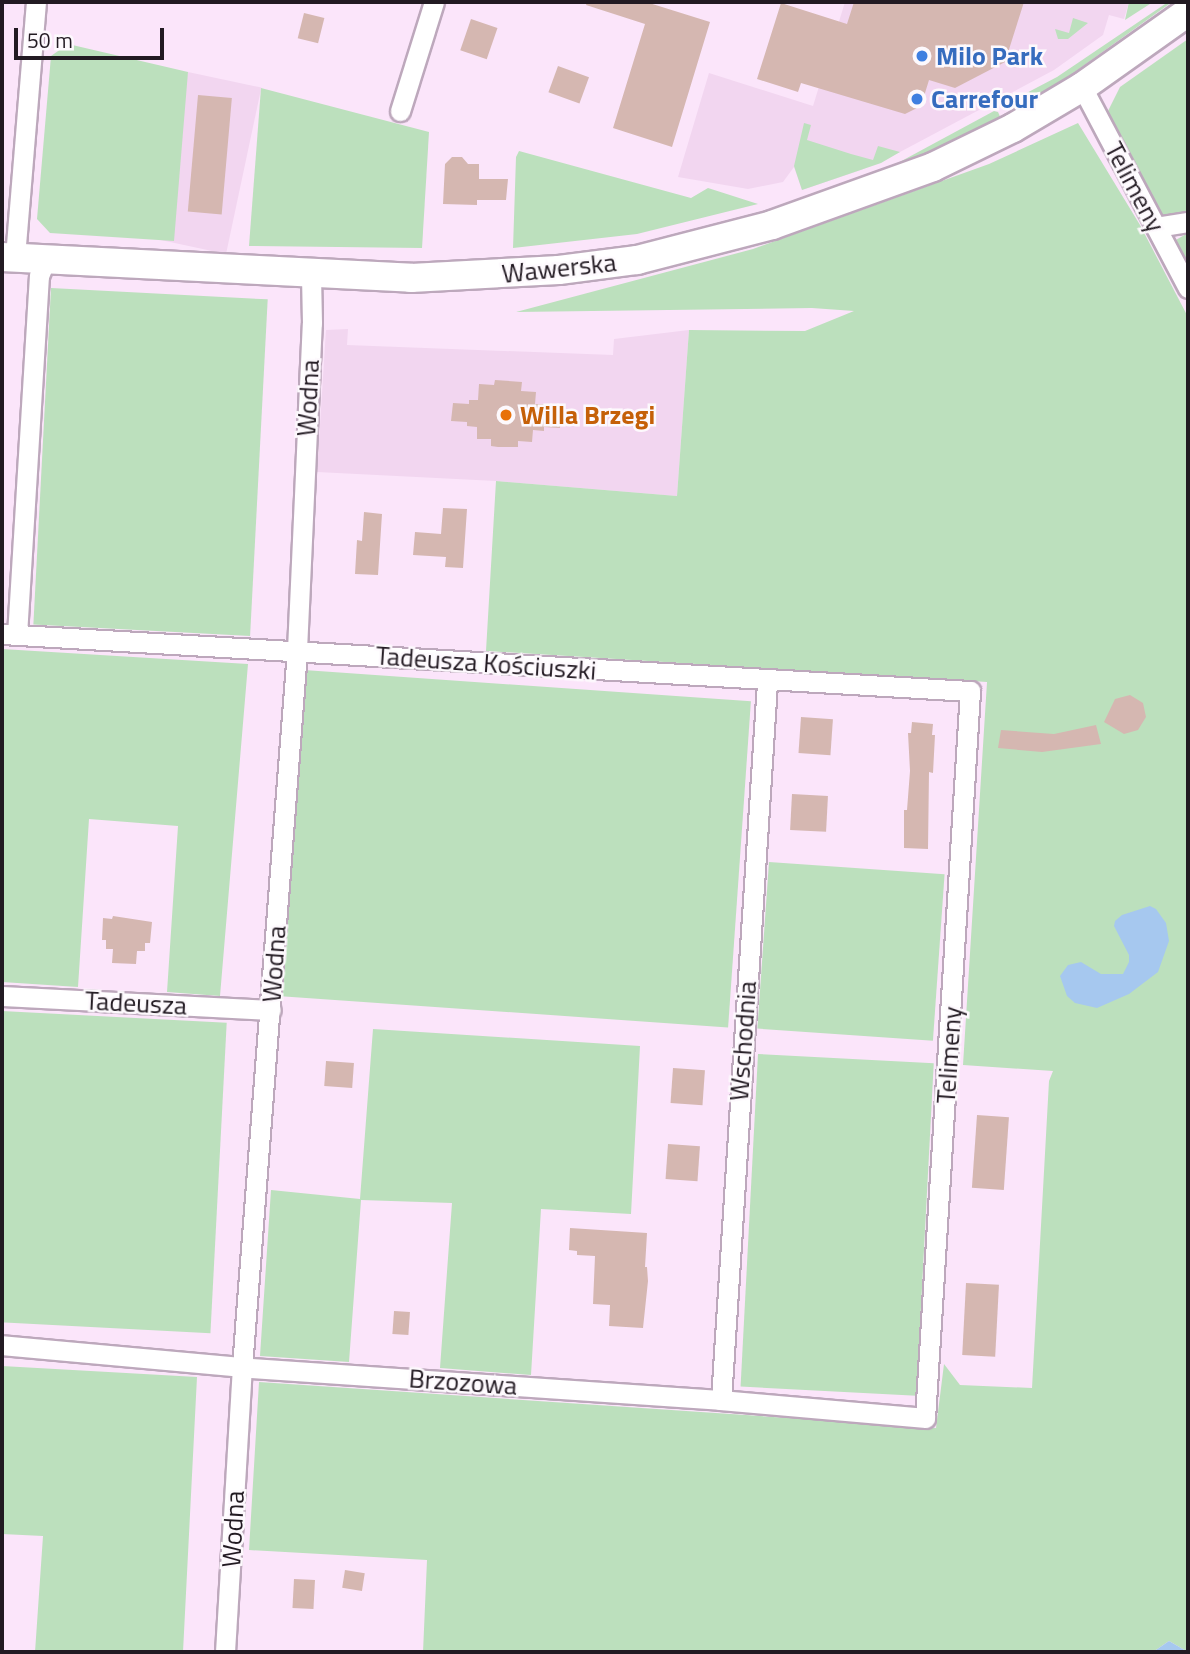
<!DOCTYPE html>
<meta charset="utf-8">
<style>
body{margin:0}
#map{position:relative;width:1190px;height:1654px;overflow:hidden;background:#fbe5fa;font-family:"Titillium Web",sans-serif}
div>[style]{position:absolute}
.built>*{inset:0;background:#f2d6f0;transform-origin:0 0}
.green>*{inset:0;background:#bce0bd;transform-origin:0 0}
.water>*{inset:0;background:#a6c8ef}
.building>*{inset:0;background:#d5b7b1;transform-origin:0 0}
.roads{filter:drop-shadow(2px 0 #bda8bc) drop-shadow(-2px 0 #bda8bc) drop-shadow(0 2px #bda8bc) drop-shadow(0 -2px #bda8bc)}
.street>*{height:19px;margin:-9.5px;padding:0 9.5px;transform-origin:9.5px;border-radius:9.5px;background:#fff}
.secondary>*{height:28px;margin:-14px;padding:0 14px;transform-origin:14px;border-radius:14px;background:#fff}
.dots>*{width:19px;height:19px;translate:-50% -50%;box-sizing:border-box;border:4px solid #fdf9fd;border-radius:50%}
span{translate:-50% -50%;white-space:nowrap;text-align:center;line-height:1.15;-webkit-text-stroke:5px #fdf9fd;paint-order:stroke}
.shop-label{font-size:26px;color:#366cbe;font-weight:700}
.left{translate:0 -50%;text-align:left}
.street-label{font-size:26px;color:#221a22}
.food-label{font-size:26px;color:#c56008;font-weight:700}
.frame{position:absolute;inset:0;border:4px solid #221a22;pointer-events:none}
.scale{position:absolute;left:14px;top:28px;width:150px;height:32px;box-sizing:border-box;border:4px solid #221a22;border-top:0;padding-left:9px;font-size:21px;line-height:24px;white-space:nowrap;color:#221a22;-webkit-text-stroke:5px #fdf9fd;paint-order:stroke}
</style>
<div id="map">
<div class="built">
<div style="clip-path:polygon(845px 2px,1129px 2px,1124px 19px,1109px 15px,1103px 35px,1054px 70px,900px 152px,861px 170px,802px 190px,794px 167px,783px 182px,748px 189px,678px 177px,709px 73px,813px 106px)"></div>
<div style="left:188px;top:72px;width:75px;height:170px;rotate:12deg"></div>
<div style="clip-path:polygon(348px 329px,347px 345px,613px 355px,614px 339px,689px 330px,677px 496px,496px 481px,317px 472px,326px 330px)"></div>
</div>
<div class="green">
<div style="clip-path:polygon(1129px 2px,1153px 2px,1125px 20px)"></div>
<div style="clip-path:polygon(1168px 2px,1172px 2px,1037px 99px,1014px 110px,1011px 101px,1057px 77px)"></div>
<div style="clip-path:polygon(1073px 18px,1088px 23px,1068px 39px,1058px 39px,1055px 29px,1069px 33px)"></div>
<div style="clip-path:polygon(1188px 39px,1188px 215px,1168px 219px,1156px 210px,1107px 113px,1120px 87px)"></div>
<div style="clip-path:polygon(68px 44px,188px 72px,174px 241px,50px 233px,37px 219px,51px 56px)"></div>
<div style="clip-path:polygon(261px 88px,429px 132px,422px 248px,249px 246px)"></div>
<div style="clip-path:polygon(994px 111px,998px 112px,1002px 121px,931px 155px,883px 171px)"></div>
<div style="clip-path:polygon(804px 123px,811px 125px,807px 140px,851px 154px,873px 160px,878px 146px,900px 152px,881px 163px,802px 190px,794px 166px)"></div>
<div style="clip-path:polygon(1078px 123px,1140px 225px,1188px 317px,1188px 1652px,1169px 1641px,1153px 1652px,423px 1652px,427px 1560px,249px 1550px,259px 1382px,936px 1428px,944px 1364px,960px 1385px,1032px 1388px,1049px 1081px,1053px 1071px,963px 1065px,987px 682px,486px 651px,496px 481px,677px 496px,689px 330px,805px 331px,854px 311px,812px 308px,516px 312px,753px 249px,989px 164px)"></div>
<div style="clip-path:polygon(519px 151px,691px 198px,708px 188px,758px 204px,637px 234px,513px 248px,516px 157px)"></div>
<div style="clip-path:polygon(1188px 233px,1188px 273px,1174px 241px)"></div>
<div style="left:51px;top:288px;width:217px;height:337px;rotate:3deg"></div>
<div style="clip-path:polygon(2px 649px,248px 664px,220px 996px,167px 992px,178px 826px,89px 819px,78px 987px,2px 982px)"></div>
<div style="left:304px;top:670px;width:448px;height:327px;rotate:4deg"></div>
<div style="left:769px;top:862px;width:176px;height:167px;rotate:4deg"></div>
<div style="left:2px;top:1011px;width:225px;height:311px;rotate:3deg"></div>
<div style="clip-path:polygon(373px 1029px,640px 1046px,631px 1214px,541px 1209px,531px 1375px,440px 1368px,452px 1203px,361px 1200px,349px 1362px,260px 1356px,271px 1190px,360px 1199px)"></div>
<div style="left:758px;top:1054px;width:176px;height:333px;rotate:3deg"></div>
<div style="clip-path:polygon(2px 1366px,197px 1377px,183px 1652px,35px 1652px,43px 1536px,2px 1534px)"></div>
</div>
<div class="water">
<div style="clip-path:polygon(1150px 906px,1156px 909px,1166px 923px,1169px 941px,1158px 972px,1129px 994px,1097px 1008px,1075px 1003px,1067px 996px,1060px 976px,1068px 965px,1081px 962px,1101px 974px,1123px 974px,1129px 962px,1129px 955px,1114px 926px,1115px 921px,1122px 915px)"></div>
<div style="clip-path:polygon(1169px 1641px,1188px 1652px,1153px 1652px)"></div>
</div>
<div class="building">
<div style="clip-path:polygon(587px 2px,646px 2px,710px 22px,672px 147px,613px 128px,645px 24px,586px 5px)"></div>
<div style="clip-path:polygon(854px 2px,1024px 2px,1005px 62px,955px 88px,929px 80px,921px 106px,905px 114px,801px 83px,798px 92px,757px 79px,781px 3px,847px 24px)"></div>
<div style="left:304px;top:13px;width:21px;height:26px;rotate:14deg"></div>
<div style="left:471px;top:19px;width:28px;height:33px;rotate:19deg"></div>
<div style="left:558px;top:66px;width:33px;height:28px;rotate:20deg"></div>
<div style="left:198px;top:95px;width:34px;height:117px;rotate:5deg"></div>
<div style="clip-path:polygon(452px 157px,462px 157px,468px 164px,479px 164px,479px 179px,508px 179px,506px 200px,477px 200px,477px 205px,443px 204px,445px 164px)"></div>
<div style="clip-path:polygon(495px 380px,522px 382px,521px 391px,536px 392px,535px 404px,545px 404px,545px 408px,561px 410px,560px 428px,544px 427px,544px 431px,533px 430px,532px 442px,518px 441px,518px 447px,498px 447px,491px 446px,491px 439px,477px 439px,477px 427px,467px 426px,467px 422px,451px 421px,453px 403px,469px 404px,469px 400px,478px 400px,479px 384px,494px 385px)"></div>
<div style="clip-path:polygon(443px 508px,467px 509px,463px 568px,445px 567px,446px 557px,413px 555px,415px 532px,441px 534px)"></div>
<div style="clip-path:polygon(364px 512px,382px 514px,378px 575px,355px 574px,357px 540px,362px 541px)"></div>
<div style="clip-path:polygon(1130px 695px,1143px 703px,1146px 717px,1138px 730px,1124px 734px,1104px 722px,1115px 699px)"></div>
<div style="left:801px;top:717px;width:32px;height:36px;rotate:4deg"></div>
<div style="clip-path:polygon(912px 722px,933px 724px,932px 735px,935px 735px,933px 773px,929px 772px,928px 849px,904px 848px,904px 810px,907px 810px,910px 771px,908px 733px,911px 733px)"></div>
<div style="clip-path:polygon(1096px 725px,1101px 744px,1042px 752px,998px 748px,1001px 730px,1054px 734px)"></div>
<div style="left:792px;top:794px;width:36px;height:36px;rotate:3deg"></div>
<div style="clip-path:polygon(113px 916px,152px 922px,150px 943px,145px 943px,145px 951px,137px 951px,136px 964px,112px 963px,113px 949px,106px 949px,106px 940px,102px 940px,103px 918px,112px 919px)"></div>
<div style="left:326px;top:1061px;width:28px;height:25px;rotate:4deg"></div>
<div style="left:673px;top:1068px;width:32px;height:35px;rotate:4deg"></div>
<div style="left:977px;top:1115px;width:32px;height:73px;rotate:4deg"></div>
<div style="left:668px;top:1144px;width:32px;height:35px;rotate:4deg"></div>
<div style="clip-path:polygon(570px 1228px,647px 1233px,645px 1267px,647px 1267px,648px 1281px,643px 1328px,609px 1326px,610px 1305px,593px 1304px,595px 1256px,577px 1255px,577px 1251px,569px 1250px)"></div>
<div style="left:966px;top:1283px;width:33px;height:72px;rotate:3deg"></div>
<div style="left:394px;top:1311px;width:16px;height:23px;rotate:4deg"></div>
<div style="left:345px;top:1570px;width:20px;height:18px;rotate:9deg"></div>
<div style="left:294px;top:1579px;width:21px;height:29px;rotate:3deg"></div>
</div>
<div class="roads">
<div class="street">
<div style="left:1082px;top:87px;width:227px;rotate:62.2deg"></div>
<div style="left:400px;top:111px;width:114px;rotate:-72.7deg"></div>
<div style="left:1156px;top:227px;width:32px;rotate:-9deg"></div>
<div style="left:15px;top:257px;width:256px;rotate:-85.3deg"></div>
<div style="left:2px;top:634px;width:970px;rotate:3.37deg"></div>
<div style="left:970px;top:691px;width:728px;rotate:93.54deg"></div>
<div style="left:925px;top:1418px;width:205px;rotate:-175deg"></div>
<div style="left:721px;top:1400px;width:480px;rotate:-176.1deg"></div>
<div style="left:242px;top:1367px;width:241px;rotate:-174.8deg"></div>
<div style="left:17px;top:635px;width:360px;rotate:-86.5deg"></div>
<div style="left:39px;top:276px;width:16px;rotate:-68deg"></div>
<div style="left:2px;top:996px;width:269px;rotate:3deg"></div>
<div style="left:721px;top:1400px;width:719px;rotate:-86.33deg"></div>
<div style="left:225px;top:1652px;width:286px;rotate:-86.6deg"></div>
<div style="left:242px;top:1367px;width:719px;rotate:-85.61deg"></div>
<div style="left:297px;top:650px;width:327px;rotate:-87.4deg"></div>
<div style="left:312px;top:323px;width:48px;rotate:-91.2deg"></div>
</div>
<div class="secondary">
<div style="left:2px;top:257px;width:410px;rotate:2.9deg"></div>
<div style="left:411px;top:278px;width:148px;rotate:-3.1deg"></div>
<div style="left:559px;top:270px;width:79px;rotate:-7.3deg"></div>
<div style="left:637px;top:260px;width:139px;rotate:-14.5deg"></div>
<div style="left:772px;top:225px;width:171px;rotate:-19.8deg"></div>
<div style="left:933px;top:167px;width:89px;rotate:-26deg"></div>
<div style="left:1013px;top:128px;width:80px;rotate:-30.7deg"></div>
<div style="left:1082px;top:87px;width:130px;rotate:-35.3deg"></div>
</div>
</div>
<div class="dots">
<div style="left:922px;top:56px;background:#3f7fe0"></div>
<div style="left:917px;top:99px;background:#3f7fe0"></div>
<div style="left:506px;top:415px;background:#e8710a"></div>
</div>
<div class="shop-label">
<span class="left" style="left:936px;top:56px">Milo Park</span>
<span class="left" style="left:931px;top:99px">Carrefour</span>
</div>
<div class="street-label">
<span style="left:1135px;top:187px;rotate:62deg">Telimeny</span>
<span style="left:559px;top:268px;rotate:-6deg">Wawerska</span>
<span style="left:308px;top:398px;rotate:-87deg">Wodna</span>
<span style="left:486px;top:663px;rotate:4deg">Tadeusza Kościuszki</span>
<span style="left:274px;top:964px;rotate:-86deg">Wodna</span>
<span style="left:136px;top:1003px;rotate:3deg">Tadeusza</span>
<span style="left:743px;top:1041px;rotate:-86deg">Wschodnia</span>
<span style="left:949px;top:1055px;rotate:-86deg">Telimeny</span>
<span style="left:463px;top:1382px;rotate:4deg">Brzozowa</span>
<span style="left:233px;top:1529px;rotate:-87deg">Wodna</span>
</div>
<div class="food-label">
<span class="left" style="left:520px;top:415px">Willa Brzegi</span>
</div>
<div class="frame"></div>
<div class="scale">50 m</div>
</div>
